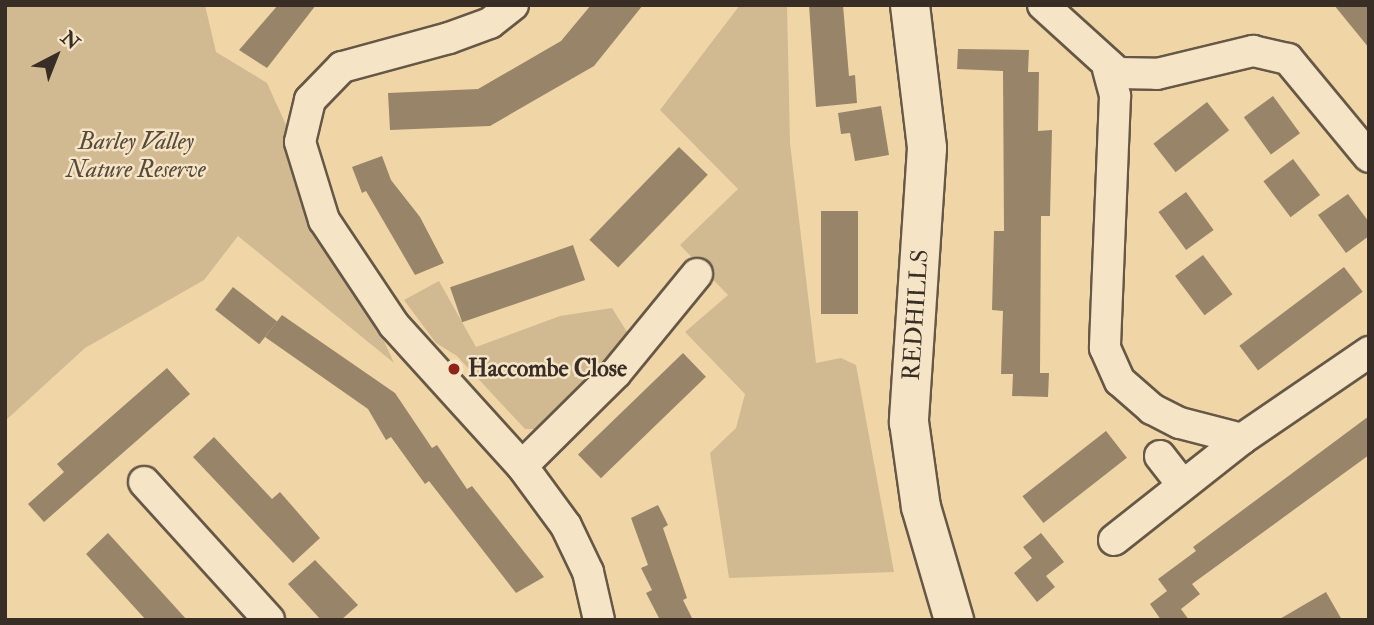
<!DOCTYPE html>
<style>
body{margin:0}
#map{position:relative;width:1374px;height:625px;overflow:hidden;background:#f0d5a7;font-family:"IM FELL Double Pica",serif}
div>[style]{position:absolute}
.green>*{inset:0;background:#d1b991}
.building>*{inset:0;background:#988569;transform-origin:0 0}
.roads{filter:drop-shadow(2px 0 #665846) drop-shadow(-2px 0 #665846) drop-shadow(0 2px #665846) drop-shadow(0 -2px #665846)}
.street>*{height:30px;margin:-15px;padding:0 15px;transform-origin:15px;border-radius:15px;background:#f5e4c6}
.secondary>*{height:38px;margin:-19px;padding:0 19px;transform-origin:19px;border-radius:19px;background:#f5e4c6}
.dots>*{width:19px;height:19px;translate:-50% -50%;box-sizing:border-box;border:4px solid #f5e4c6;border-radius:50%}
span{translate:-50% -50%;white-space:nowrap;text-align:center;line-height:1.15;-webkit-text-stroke:5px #f5e4c6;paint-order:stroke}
.park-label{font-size:24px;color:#574a3b;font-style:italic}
.street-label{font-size:24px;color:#382e25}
.poi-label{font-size:24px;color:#382e25;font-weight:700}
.left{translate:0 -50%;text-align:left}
.frame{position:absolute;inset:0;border:7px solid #382e25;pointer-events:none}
.north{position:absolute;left:21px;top:21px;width:70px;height:70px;-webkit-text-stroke:5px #f5e4c6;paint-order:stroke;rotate:42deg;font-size:19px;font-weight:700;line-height:28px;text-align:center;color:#382e25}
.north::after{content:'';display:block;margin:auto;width:24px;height:32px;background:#382e25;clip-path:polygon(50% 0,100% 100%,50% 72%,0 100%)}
</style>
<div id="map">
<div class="green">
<div style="clip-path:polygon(5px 5px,205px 5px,216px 52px,267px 83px,394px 363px,238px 236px,204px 280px,85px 348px,5px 421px)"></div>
<div style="clip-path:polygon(740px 5px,787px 5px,790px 143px,816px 363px,841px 358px,856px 365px,894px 572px,729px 578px,710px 453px,736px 428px,745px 394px,685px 332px,728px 295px,680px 245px,738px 189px,660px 110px)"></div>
<div style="clip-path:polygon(439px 281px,476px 347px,560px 316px,612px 308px,627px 332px,625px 345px,538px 429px,525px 429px,457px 356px,436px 343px,404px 300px)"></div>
</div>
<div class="building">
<div style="clip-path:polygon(278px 5px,316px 5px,267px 68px,239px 50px)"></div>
<div style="clip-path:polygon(591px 5px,643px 5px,594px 66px,490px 126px,390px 130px,388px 93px,478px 89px,561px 41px)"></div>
<div style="clip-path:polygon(809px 5px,843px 5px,849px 76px,855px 75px,857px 103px,816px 107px)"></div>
<div style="clip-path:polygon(1334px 5px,1369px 5px,1369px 48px)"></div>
<div style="clip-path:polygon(958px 49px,1029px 50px,1028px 72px,1039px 72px,1038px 131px,1052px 130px,1050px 216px,1041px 216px,1040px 373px,1049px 373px,1048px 397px,1012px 396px,1013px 374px,1001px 374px,1003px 311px,992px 310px,994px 231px,1004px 231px,1003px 71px,957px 69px)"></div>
<div style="left:1273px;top:96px;width:46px;height:36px;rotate:54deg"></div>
<div style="left:1207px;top:102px;width:36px;height:68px;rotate:52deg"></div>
<div style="clip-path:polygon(881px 106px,889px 155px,855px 161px,850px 133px,841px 134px,838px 113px)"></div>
<div style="left:679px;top:147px;width:40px;height:129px;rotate:44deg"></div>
<div style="clip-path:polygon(382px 156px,391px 180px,420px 217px,444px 263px,415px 275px,366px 191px,362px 193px,352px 167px)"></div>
<div style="left:1293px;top:159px;width:45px;height:37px;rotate:53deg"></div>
<div style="left:1186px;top:192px;width:47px;height:34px;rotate:54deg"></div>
<div style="clip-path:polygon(1348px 194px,1369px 222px,1369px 236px,1346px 253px,1318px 215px)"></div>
<div style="left:858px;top:211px;width:103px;height:37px;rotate:90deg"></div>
<div style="left:573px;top:245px;width:37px;height:130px;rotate:71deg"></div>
<div style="left:1203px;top:255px;width:49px;height:35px;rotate:53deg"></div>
<div style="left:1344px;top:267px;width:31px;height:131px;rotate:53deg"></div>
<div style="left:233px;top:287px;width:56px;height:29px;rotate:38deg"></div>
<div style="clip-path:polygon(282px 315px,395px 393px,432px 448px,437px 445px,467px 489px,472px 486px,544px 577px,516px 593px,429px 481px,425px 484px,391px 437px,386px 440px,368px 409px,265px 337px)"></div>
<div style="left:683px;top:353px;width:33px;height:146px;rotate:46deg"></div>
<div style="clip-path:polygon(167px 368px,190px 394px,44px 522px,28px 504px,64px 472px,57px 464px)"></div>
<div style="clip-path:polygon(1369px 416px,1369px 455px,1192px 584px,1200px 594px,1181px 609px,1189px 620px,1161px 620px,1150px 604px,1167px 591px,1158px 579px,1196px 551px,1193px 547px)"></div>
<div style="left:1106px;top:431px;width:34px;height:106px;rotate:52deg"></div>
<div style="clip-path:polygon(214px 437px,272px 499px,280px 492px,320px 538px,293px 563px,193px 457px)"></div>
<div style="clip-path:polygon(658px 505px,668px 525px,663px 528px,687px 598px,683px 600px,693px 620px,660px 620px,646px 593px,652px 590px,641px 568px,648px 565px,631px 518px)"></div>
<div style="clip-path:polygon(108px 533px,187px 620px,146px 620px,86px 554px)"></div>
<div style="clip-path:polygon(1041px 533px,1064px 562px,1046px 576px,1055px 587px,1037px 602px,1014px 573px,1032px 558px,1023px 547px)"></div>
<div style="clip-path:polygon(315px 560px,358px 605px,341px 620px,321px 620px,288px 584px)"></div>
<div style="clip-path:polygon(1326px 592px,1342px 620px,1278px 620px)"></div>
</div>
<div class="roads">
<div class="street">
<div style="left:513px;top:5px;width:29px;rotate:142deg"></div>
<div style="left:490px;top:23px;width:44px;rotate:159.9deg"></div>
<div style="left:449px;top:38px;width:111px;rotate:164.8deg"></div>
<div style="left:342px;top:67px;width:46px;rotate:134.1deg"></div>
<div style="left:310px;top:100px;width:43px;rotate:103.4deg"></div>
<div style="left:300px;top:142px;width:82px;rotate:72.9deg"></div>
<div style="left:324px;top:220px;width:126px;rotate:56.3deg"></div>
<div style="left:394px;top:325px;width:190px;rotate:47.8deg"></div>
<div style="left:522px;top:466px;width:74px;rotate:53.7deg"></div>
<div style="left:566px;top:526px;width:51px;rotate:64.4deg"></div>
<div style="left:588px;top:572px;width:49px;rotate:77.1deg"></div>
<div style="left:1043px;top:5px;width:101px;rotate:42.2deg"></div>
<div style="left:1118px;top:73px;width:39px;rotate:1deg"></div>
<div style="left:1157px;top:74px;width:99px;rotate:-13.5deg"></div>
<div style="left:1253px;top:51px;width:36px;rotate:13deg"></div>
<div style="left:1288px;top:59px;width:127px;rotate:50.4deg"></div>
<div style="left:1108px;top:69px;width:28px;rotate:75deg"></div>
<div style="left:1115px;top:96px;width:252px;rotate:92.3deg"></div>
<div style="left:1105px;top:348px;width:36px;rotate:66deg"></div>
<div style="left:1120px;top:381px;width:43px;rotate:41.2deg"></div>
<div style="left:1152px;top:409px;width:31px;rotate:27deg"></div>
<div style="left:1180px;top:423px;width:64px;rotate:14.5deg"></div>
<div style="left:1160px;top:456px;width:37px;rotate:52deg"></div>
<div style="left:522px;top:466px;width:132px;rotate:-44.7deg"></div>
<div style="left:616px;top:373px;width:128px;rotate:-50.7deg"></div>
<div style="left:144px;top:482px;width:186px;rotate:47.8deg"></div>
<div style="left:1114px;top:540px;width:163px;rotate:-38.3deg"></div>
<div style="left:1242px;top:439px;width:154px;rotate:-34.4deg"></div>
</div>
<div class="secondary">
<div style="left:910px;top:5px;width:144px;rotate:83.2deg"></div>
<div style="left:927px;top:148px;width:275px;rotate:93.8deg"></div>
<div style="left:909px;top:422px;width:86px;rotate:82deg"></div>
<div style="left:921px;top:507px;width:118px;rotate:73.7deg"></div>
</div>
</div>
<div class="dots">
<div style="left:454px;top:369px;background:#8f2418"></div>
</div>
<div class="park-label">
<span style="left:136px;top:156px">Barley Valley<br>Nature Reserve</span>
</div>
<div class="street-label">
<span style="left:916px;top:315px;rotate:-86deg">REDHILLS</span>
</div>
<div class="poi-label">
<span class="left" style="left:468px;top:369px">Haccombe Close</span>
</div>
<div class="frame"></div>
<div class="north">N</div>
</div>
